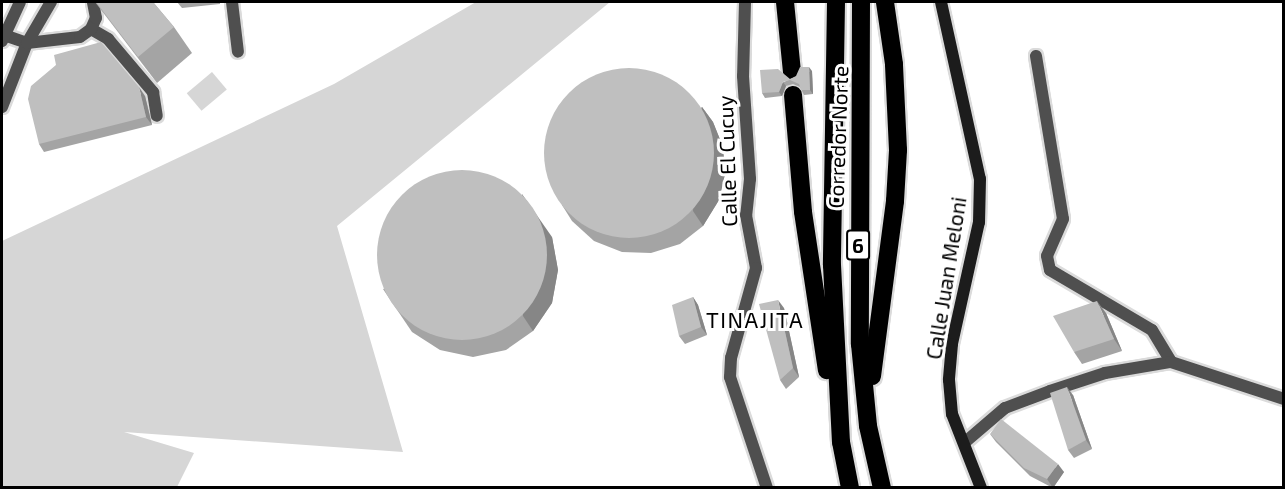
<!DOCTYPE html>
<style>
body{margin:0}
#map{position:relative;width:1285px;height:489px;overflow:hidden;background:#fff;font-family:"Exo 2",sans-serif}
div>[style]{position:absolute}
.green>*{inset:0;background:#d6d6d6;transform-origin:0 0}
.roads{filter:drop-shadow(2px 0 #dbdbdb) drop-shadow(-2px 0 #dbdbdb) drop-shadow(0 2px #dbdbdb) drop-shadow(0 -2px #dbdbdb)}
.street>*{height:12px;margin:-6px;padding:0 6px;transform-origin:6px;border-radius:6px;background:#4f4f4f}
.secondary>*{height:12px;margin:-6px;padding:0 6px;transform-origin:6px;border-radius:6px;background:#1c1c1c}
.highway>*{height:18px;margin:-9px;padding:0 9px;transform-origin:9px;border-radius:9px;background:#000}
.wall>*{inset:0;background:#a4a4a4}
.shaded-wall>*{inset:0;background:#868686}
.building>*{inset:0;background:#bfbfbf}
.round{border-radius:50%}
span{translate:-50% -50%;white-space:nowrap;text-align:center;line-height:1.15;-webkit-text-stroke:6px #fff;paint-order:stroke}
.shield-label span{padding:2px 4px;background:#fff;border:2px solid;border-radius:4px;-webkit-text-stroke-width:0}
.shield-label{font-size:20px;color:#000;font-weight:700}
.street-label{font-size:21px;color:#000}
.neighbourhood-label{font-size:22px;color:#000;letter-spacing:1.5px}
.frame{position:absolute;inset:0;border:3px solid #000;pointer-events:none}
</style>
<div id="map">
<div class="green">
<div style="clip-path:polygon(476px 2px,610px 2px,337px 226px,403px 452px,124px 432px,194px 453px,177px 487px,2px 487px,2px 241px,334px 84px)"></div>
<div style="left:212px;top:72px;width:23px;height:33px;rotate:50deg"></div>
</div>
<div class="roads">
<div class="street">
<div style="left:232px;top:2px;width:50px;rotate:83.2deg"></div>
<div style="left:745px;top:2px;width:74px;rotate:91.5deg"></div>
<div style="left:743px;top:76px;width:103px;rotate:86.1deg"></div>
<div style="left:750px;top:179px;width:36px;rotate:96deg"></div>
<div style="left:746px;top:215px;width:54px;rotate:79.3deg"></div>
<div style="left:756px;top:268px;width:93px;rotate:105.5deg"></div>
<div style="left:731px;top:358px;width:19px;rotate:93deg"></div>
<div style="left:730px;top:377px;width:117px;rotate:71.6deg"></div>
<div style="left:91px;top:29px;width:20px;rotate:30deg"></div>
<div style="left:108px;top:39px;width:70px;rotate:49.7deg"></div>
<div style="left:153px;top:92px;width:24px;rotate:81deg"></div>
<div style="left:4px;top:35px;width:24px;rotate:19deg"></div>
<div style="left:27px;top:43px;width:53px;rotate:-6.5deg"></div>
<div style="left:80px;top:37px;width:14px;rotate:-36deg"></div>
<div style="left:91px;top:29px;width:12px;rotate:-66deg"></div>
<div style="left:96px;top:18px;width:16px;rotate:-101deg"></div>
<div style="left:2px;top:41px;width:43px;rotate:-65.2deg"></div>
<div style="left:1036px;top:56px;width:165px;rotate:80.6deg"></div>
<div style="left:1063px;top:219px;width:40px;rotate:113.4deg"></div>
<div style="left:1047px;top:256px;width:14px;rotate:78deg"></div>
<div style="left:1050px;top:270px;width:118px;rotate:30.5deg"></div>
<div style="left:1152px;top:330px;width:37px;rotate:59deg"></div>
<div style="left:2px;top:107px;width:69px;rotate:-68.7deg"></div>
<div style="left:27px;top:43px;width:48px;rotate:-59.7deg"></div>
<div style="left:964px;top:443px;width:54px;rotate:-40.5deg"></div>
<div style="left:1005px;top:408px;width:48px;rotate:-20.7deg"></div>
<div style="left:1050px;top:391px;width:58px;rotate:-18.1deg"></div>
<div style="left:1105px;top:373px;width:67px;rotate:-9.5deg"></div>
<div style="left:1171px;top:362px;width:119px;rotate:18.1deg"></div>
</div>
<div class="secondary">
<div style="left:941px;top:2px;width:181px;rotate:77.6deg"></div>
<div style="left:980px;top:179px;width:43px;rotate:91.3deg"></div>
<div style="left:979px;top:222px;width:125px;rotate:102.5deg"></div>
<div style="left:952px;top:344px;width:36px;rotate:95deg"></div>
<div style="left:949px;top:380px;width:34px;rotate:85deg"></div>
<div style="left:952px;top:414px;width:79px;rotate:68.6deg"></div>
</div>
<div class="highway">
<div style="left:785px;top:2px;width:70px;rotate:84.3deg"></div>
<div style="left:836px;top:2px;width:263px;rotate:90.9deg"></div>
<div style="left:832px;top:265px;width:177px;rotate:87.1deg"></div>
<div style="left:841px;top:442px;width:47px;rotate:78.9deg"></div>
<div style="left:861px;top:2px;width:342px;rotate:90.2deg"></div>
<div style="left:860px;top:344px;width:82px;rotate:84.4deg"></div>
<div style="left:868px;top:426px;width:64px;rotate:77.3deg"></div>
<div style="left:793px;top:95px;width:117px;rotate:85.1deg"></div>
<div style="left:803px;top:212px;width:160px;rotate:81.4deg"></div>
<div style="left:872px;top:376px;width:177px;rotate:-82.5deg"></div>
<div style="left:895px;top:201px;width:51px;rotate:-86.6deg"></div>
<div style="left:898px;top:150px;width:86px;rotate:-92.7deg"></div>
<div style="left:894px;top:64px;width:63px;rotate:-98.3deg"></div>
</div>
</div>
<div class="wall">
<div style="clip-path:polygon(95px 2px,153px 2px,174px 27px,192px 53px,157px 83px)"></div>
<div style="clip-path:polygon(177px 2px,220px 2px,220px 4px,182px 8px)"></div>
<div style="clip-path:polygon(56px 65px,145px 96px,152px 125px,44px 152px,39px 144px)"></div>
<div style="clip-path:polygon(812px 71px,813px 94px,804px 95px,800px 87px,793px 84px,786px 86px,782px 96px,765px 98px,762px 93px,790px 79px)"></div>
<div style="clip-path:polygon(702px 107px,713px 122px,723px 147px,725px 174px,719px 200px,703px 226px,680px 244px,651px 253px,622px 252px,594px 241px,572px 221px,562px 205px)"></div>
<div style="clip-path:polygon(552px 237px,558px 270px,552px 303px,533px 331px,506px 350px,473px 357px,440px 350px,412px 332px,383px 289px)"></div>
<div style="clip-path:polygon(693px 297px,698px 305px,707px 335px,685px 344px,679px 336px)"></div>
<div style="clip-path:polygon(784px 308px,799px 377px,786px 389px,780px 380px)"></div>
<div style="clip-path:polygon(1106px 313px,1122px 351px,1082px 364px,1074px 352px)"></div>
<div style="clip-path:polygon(1073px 395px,1092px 449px,1074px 458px,1068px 450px)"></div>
<div style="clip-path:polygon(990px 434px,1064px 472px,1053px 488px,1030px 476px,996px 442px)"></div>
</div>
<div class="shaded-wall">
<div style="clip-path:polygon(809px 67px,812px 71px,813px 94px,810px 90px)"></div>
<div style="clip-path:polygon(783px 82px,786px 86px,782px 96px,779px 92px)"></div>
<div style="clip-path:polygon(139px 87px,145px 96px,152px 125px,146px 117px)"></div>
<div style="clip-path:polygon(702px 107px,713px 122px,723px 147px,725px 174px,719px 200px,703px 226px,693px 211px)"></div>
<div style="clip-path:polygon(522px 194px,552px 237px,558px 270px,552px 303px,533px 331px,523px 316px)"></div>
<div style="clip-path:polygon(693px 297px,698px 305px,707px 335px,701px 327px)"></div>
<div style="clip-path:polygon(778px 300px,784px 308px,799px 377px,793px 368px)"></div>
<div style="clip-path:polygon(1097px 301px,1106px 313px,1122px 351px,1114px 339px)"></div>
<div style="clip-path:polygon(1067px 387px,1073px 395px,1092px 449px,1086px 440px)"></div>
<div style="clip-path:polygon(1058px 464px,1064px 472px,1053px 488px,1047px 479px)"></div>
</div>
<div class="building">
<div style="clip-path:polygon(96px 2px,153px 2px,174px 27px,138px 57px)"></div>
<div style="clip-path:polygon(101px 42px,139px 87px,146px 117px,39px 144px,28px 99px,31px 86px,56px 65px,54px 55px)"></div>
<div style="clip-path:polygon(800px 67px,809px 67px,810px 90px,801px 90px,799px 84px,790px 80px,783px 82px,779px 92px,762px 93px,760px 70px,778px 69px,790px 79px,796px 76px)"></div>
<div class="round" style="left:544px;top:68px;width:170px;height:170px"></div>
<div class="round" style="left:377px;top:170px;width:170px;height:170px"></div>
<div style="clip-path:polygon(693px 297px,701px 327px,679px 336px,672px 305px)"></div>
<div style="clip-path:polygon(778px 300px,793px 368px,780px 380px,759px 304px)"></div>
<div style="clip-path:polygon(1097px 301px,1114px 339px,1074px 352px,1053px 316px)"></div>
<div style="clip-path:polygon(1067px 387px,1086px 440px,1068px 450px,1050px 393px)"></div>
<div style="clip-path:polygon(1001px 419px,1058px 464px,1047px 479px,1024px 468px,990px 434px)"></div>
</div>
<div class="shield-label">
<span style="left:858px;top:245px">6</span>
</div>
<div class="street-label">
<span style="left:838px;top:137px;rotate:-88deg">Corredor Norte</span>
<span style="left:727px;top:161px;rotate:-92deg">Calle El Cucuy</span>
<span style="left:946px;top:278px;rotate:-81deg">Calle Juan Meloni</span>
</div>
<div class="neighbourhood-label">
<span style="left:755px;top:320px">TINAJITA</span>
</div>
<div class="frame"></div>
</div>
